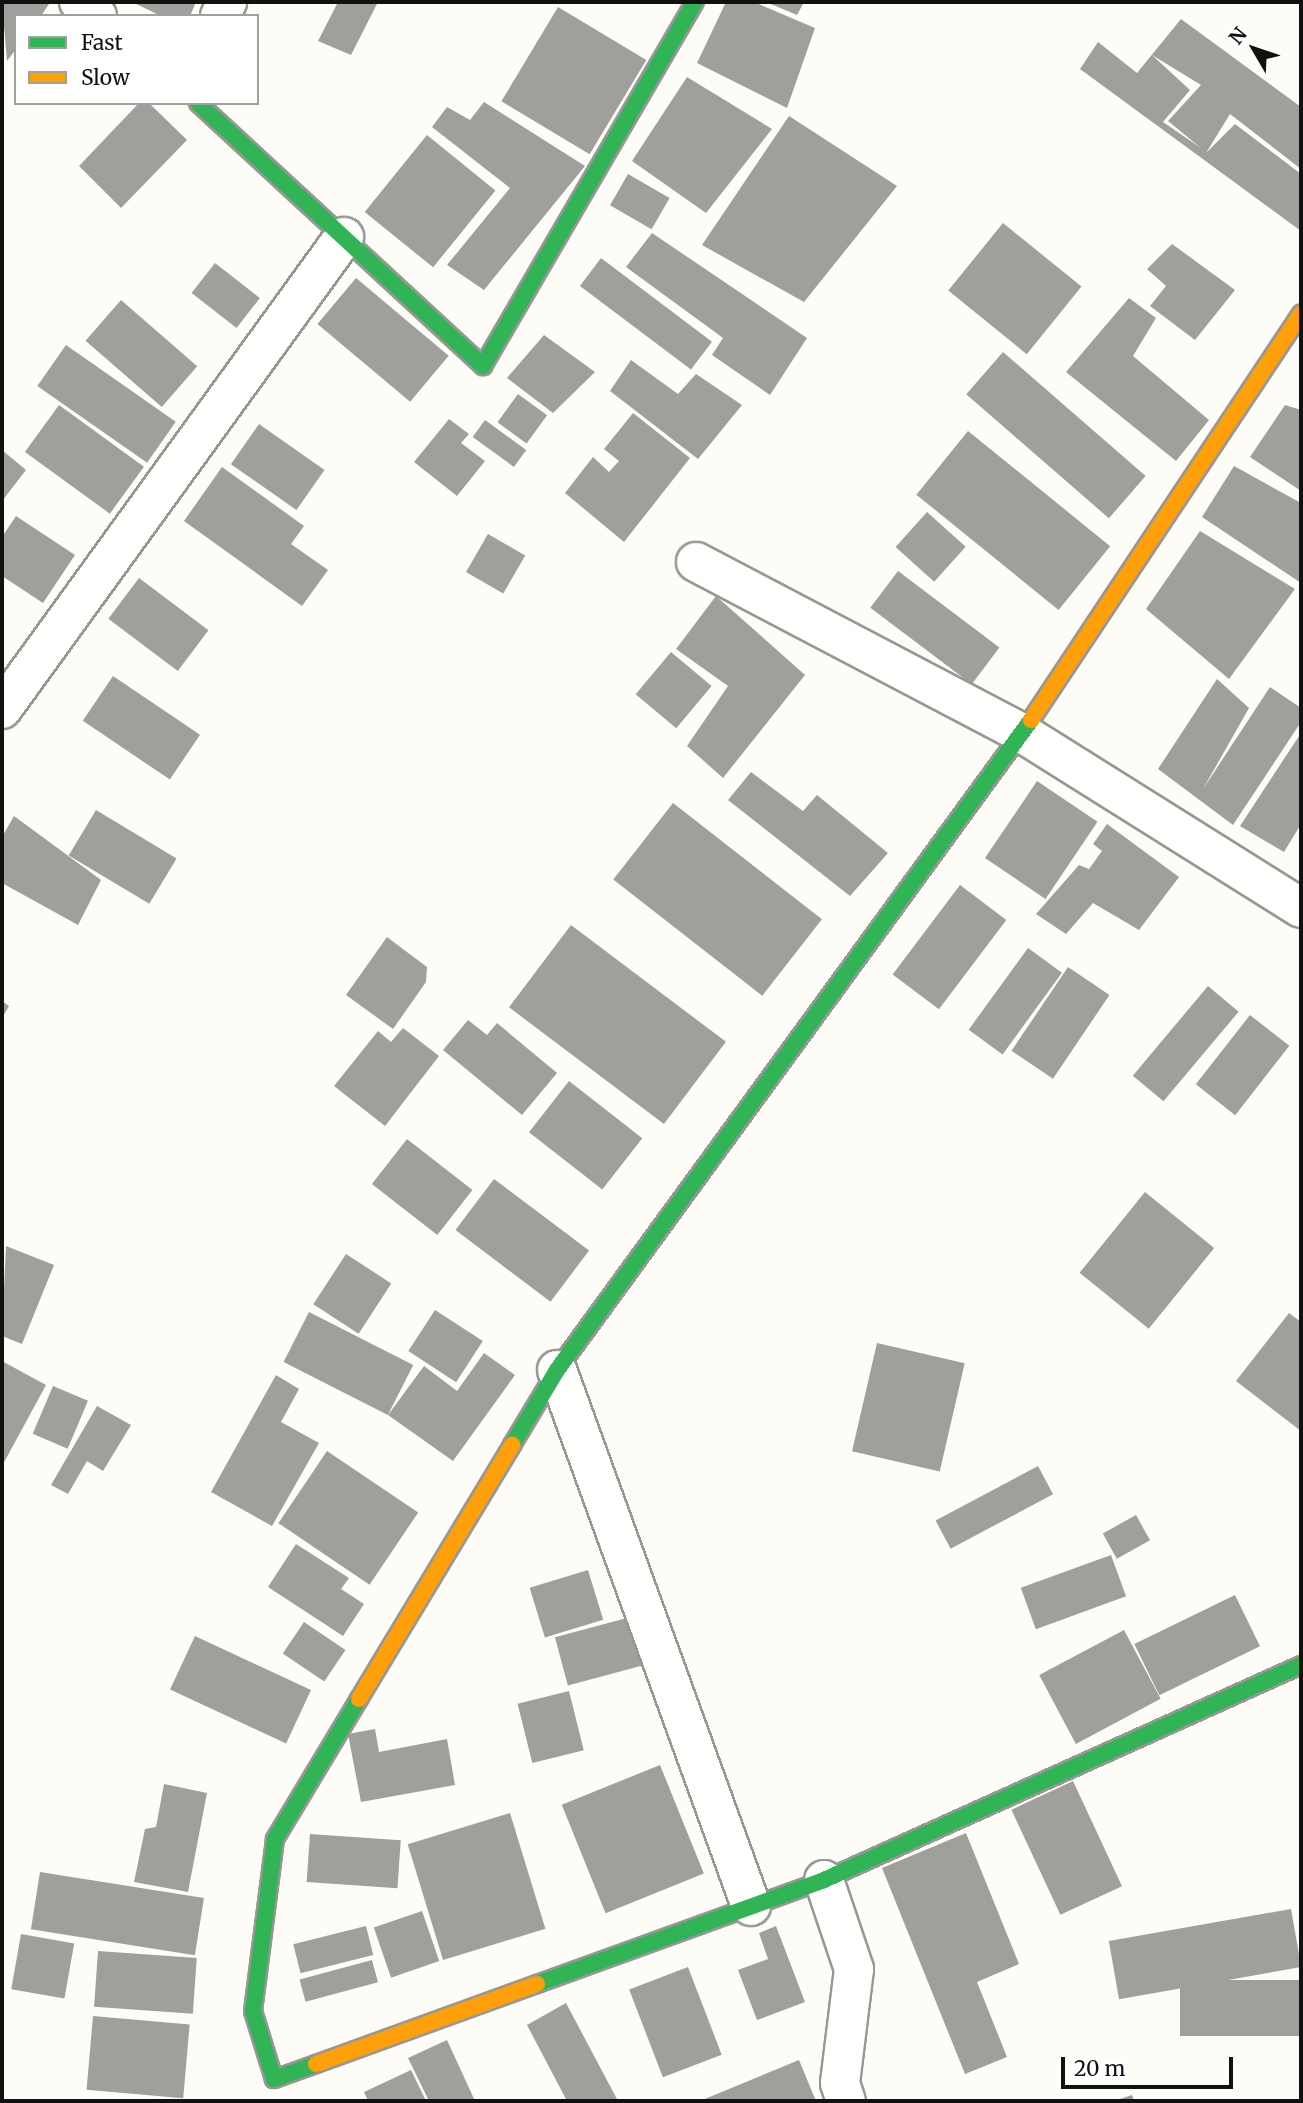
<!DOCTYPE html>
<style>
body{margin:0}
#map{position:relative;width:1303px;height:2103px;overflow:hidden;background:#fdfcf7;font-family:Merriweather,serif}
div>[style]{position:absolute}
.building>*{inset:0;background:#a19f9c;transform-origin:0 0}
.roads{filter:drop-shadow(2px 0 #979795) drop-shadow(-2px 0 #979795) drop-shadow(0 2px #979795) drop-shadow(0 -2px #979795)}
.street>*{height:38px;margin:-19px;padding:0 19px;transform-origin:19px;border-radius:19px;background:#fffffe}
.fast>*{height:16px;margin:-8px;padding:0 8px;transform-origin:8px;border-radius:8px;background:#30b455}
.slow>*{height:16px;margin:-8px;padding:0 8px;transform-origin:8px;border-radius:8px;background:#ff9f0a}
span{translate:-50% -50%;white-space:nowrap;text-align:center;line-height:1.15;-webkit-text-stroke:7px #fff;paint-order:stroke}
.frame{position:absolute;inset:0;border:4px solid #111;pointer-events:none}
.legend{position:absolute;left:14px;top:14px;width:245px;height:91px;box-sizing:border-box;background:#fff;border:2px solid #a0a0a0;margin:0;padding:9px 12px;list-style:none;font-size:21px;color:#111}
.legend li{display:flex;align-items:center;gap:14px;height:35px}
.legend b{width:35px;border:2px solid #a0a0a0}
.north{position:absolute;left:1219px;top:14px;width:70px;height:70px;-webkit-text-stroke:5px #fff;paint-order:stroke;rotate:309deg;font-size:19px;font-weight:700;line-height:28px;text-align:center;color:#111}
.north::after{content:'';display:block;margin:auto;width:24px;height:32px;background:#111;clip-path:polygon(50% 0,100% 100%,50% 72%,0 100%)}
.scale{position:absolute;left:1061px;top:2057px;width:172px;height:32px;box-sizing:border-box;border:4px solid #111;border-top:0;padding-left:9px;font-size:21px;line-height:24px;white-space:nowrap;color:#111;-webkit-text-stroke:5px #fff;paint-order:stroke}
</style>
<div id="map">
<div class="building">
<div style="clip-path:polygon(2px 2px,49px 4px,41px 16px,16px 16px,16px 49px,7px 61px)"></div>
<div style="clip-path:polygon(132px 2px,196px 2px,190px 16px,161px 16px)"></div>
<div style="clip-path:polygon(338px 2px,378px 2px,351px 55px,318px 41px)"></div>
<div style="clip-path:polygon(726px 2px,754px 2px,815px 28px,787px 108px,697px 63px)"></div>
<div style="clip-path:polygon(766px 2px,804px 2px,797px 15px)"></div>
<div style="left:558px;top:7px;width:103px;height:110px;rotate:31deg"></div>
<div style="clip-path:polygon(evenodd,1181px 19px,1301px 107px,1301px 169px,1230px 114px,1206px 153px,1235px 124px,1301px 174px,1301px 231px,1080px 69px,1098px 42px,1137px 73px,1181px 19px,1152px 55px,1201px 85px,1168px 121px,1201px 148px,1163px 122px,1190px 90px,1152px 55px)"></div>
<div style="clip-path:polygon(687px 77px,772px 129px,706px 213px,632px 161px)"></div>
<div style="clip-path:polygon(484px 102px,585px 166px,484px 290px,447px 265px,510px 188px,432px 127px,447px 107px,470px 120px)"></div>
<div style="clip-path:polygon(139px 103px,149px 103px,187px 140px,121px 208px,79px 166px)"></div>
<div style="clip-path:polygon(789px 116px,897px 186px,804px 302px,702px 245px)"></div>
<div style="left:427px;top:135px;width:88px;height:99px;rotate:39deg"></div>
<div style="left:628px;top:174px;width:48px;height:36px;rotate:30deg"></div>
<div style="left:1003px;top:223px;width:101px;height:87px;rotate:39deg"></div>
<div style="clip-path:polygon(652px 233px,807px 338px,770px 395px,712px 355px,723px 338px,626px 267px)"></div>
<div style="clip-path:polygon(1172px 244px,1235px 290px,1195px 340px,1150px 306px,1166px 286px,1147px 269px)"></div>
<div style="left:601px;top:258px;width:139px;height:35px;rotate:37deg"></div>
<div style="left:215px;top:263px;width:57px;height:38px;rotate:38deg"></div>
<div style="left:356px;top:278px;width:121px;height:60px;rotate:40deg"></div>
<div style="clip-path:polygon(1129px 298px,1156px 318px,1133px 356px,1209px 420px,1176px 461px,1066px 372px)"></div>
<div style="left:121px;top:300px;width:101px;height:54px;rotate:41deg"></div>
<div style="clip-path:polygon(544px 335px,595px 372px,553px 413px,507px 378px)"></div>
<div style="left:66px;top:345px;width:134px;height:50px;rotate:35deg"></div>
<div style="left:1003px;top:352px;width:189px;height:56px;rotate:41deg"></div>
<div style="clip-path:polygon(631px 360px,678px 394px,696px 374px,742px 405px,698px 459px,610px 391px)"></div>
<div style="left:518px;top:394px;width:36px;height:35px;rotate:36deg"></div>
<div style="left:59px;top:405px;width:105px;height:58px;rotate:36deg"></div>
<div style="clip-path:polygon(1285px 405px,1301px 410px,1301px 491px,1250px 457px)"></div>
<div style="clip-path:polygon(633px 413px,690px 458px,624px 542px,565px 493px,593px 457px,609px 472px,619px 461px,604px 449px)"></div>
<div style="clip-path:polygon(449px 419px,469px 434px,461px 443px,485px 461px,457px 496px,414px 462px)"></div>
<div style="left:485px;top:420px;width:51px;height:21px;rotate:36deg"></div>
<div style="left:259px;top:424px;width:80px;height:49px;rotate:35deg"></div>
<div style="left:968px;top:431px;width:183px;height:82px;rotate:39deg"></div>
<div style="clip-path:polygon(2px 450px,26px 470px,2px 501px)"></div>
<div style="clip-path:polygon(1234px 466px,1301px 503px,1301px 583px,1202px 517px)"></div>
<div style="clip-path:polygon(222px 467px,304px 526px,291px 544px,328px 570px,302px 606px,184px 521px)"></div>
<div style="left:927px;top:512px;width:52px;height:47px;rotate:42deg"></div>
<div style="clip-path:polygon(16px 516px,75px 555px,43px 603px,2px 576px,2px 537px)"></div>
<div style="clip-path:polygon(1200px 531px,1295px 589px,1229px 679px,1146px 609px)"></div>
<div style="left:488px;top:534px;width:43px;height:44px;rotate:30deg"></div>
<div style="left:898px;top:571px;width:127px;height:46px;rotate:37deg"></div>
<div style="left:139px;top:578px;width:87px;height:51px;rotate:37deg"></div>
<div style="clip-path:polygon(716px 596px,805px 675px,723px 778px,687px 746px,728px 686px,676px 649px)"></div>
<div style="left:671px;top:652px;width:53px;height:55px;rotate:40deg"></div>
<div style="left:113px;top:676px;width:105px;height:54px;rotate:34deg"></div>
<div style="clip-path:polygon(1217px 679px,1249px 708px,1203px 789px,1270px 687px,1301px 708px,1301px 722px,1233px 825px,1158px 769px)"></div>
<div style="clip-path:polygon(1301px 733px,1301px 824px,1284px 852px,1240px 826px)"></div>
<div style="clip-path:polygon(751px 772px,803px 811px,817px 795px,888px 853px,850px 896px,728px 800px)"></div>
<div style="left:1037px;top:781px;width:73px;height:93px;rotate:34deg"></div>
<div style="left:673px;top:803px;width:189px;height:97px;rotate:38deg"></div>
<div style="left:96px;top:810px;width:94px;height:53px;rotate:31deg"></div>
<div style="clip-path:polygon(14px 816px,101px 880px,78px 925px,2px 883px,2px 837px)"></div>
<div style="clip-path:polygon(1107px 824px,1179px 877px,1139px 930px,1093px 903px,1066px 934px,1036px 914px,1079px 865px,1089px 869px,1102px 851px,1093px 844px)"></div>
<div style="left:960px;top:885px;width:58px;height:112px;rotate:37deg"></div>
<div style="left:571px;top:925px;width:194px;height:103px;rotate:37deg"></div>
<div style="clip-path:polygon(387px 937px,427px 967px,426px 982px,393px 1029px,346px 995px)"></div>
<div style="left:1028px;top:948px;width:42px;height:101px;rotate:36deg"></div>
<div style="left:1068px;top:967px;width:50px;height:101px;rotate:34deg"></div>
<div style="left:1208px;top:986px;width:40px;height:117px;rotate:40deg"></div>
<div style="clip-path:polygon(2px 1001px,9px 1006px,2px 1018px)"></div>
<div style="left:1250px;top:1015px;width:50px;height:88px;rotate:38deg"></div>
<div style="clip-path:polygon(468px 1020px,487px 1035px,497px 1023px,557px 1073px,522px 1115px,443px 1050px)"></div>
<div style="clip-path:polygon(403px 1028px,439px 1056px,385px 1126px,334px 1086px,378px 1031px,391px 1042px)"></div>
<div style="left:569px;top:1081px;width:93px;height:65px;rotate:38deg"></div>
<div style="left:407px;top:1139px;width:83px;height:57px;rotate:38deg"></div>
<div style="left:494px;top:1179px;width:119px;height:64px;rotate:37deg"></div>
<div style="left:1145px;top:1192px;width:89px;height:104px;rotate:39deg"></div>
<div style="clip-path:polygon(6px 1246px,54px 1265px,22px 1344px,2px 1336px)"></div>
<div style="left:346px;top:1254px;width:54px;height:60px;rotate:33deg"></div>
<div style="left:435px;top:1310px;width:57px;height:49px;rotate:33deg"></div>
<div style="left:309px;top:1312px;width:117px;height:56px;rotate:27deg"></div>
<div style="clip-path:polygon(1289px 1313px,1301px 1322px,1301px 1431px,1236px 1381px)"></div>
<div style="left:877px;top:1343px;width:90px;height:111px;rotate:13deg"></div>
<div style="clip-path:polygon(484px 1353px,515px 1375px,453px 1461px,388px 1415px,424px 1366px,457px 1391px)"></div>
<div style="clip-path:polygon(2px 1361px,46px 1385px,2px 1466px)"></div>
<div style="clip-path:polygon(276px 1375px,299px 1389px,281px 1422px,319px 1443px,272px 1526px,211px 1492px)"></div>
<div style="left:53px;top:1386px;width:38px;height:52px;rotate:23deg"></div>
<div style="clip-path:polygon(97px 1406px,131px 1425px,103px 1471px,87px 1461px,68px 1494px,51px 1485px)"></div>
<div style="left:327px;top:1451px;width:110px;height:87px;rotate:34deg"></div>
<div style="left:1038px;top:1466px;width:32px;height:116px;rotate:62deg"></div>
<div style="left:1136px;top:1515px;width:29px;height:38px;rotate:61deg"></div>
<div style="clip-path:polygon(296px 1544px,349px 1578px,341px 1589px,364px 1604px,343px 1636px,268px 1587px)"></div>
<div style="left:1111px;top:1555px;width:44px;height:96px;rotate:70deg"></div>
<div style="left:588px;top:1570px;width:52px;height:61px;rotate:73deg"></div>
<div style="left:1235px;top:1595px;width:57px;height:112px;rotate:64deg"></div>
<div style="left:638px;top:1615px;width:50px;height:86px;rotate:75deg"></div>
<div style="left:304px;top:1622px;width:50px;height:38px;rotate:34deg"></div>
<div style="left:1124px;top:1630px;width:78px;height:96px;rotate:62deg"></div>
<div style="left:195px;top:1636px;width:128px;height:59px;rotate:25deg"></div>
<div style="left:569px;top:1691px;width:61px;height:53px;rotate:76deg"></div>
<div style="clip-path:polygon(375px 1729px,379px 1752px,447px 1739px,455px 1785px,361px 1802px,348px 1734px)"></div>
<div style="left:660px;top:1765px;width:117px;height:106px;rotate:68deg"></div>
<div style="left:1073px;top:1781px;width:116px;height:68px;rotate:65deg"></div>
<div style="clip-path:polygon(164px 1784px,207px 1793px,188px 1892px,134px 1882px,145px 1829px,156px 1827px)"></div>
<div style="left:510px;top:1813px;width:121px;height:107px;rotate:73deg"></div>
<div style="clip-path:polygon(966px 1833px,1019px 1964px,977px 1982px,1007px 2057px,965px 2074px,882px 1868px)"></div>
<div style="left:310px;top:1834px;width:91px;height:48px;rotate:4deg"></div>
<div style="left:40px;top:1872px;width:166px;height:58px;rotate:9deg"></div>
<div style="left:1291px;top:1909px;width:59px;height:185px;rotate:80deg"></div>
<div style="left:422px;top:1911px;width:53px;height:51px;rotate:71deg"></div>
<div style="left:366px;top:1926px;width:30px;height:75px;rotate:76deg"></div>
<div style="clip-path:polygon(776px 1926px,805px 2002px,757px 2020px,738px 1970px,768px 1959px,759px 1933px)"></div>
<div style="left:21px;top:1934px;width:54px;height:56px;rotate:10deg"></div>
<div style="left:98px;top:1951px;width:99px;height:56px;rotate:4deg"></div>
<div style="left:372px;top:1960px;width:23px;height:75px;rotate:75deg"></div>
<div style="left:688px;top:1967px;width:94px;height:63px;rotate:69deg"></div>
<div style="left:1301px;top:1980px;width:56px;height:121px;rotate:90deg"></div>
<div style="clip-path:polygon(566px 2003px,618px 2101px,567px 2101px,527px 2025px)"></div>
<div style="left:93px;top:2016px;width:97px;height:74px;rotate:5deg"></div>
<div style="clip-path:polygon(447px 2040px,475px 2101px,429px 2101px,408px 2058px)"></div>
<div style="clip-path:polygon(799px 2060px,816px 2101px,700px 2101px)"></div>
<div style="clip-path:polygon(411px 2070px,426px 2101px,368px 2101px,364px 2092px)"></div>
<div style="clip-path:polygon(1132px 2095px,1134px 2101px,1114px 2101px)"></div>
</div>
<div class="roads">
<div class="street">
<div style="left:79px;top:2px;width:23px;rotate:38deg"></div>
<div style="left:220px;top:16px;width:16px;rotate:-63deg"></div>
<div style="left:696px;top:562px;width:368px;rotate:27.7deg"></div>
<div style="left:1022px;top:733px;width:329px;rotate:32.1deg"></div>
<div style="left:2px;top:709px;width:583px;rotate:-54.07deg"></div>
<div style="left:557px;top:1370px;width:570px;rotate:70.1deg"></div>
<div style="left:824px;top:1880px;width:94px;rotate:71.4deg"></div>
<div style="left:854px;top:1969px;width:115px;rotate:97deg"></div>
<div style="left:840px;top:2083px;width:19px;rotate:72deg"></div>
</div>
<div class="fast">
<div style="left:198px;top:103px;width:388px;rotate:42.7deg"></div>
<div style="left:483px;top:366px;width:421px;rotate:-59.8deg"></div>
<div style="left:512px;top:1445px;width:87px;rotate:-59deg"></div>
<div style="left:557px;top:1370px;width:804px;rotate:-53.9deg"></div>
<div style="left:537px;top:1984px;width:305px;rotate:-19.9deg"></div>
<div style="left:824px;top:1880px;width:523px;rotate:-24.26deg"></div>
<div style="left:316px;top:2064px;width:45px;rotate:160.3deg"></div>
<div style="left:274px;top:2079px;width:71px;rotate:-107.2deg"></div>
<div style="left:253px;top:2011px;width:173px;rotate:-82.7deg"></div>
<div style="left:275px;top:1839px;width:163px;rotate:-59deg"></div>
</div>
<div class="slow">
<div style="left:1031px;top:720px;width:488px;rotate:-56.4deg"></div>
<div style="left:359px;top:1699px;width:297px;rotate:-58.9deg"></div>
<div style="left:316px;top:2064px;width:235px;rotate:-19.9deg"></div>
</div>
</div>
<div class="frame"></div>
<ul class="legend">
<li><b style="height:9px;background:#30b455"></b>Fast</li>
<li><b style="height:9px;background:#ff9f0a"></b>Slow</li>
</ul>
<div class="north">N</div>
<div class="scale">20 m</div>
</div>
